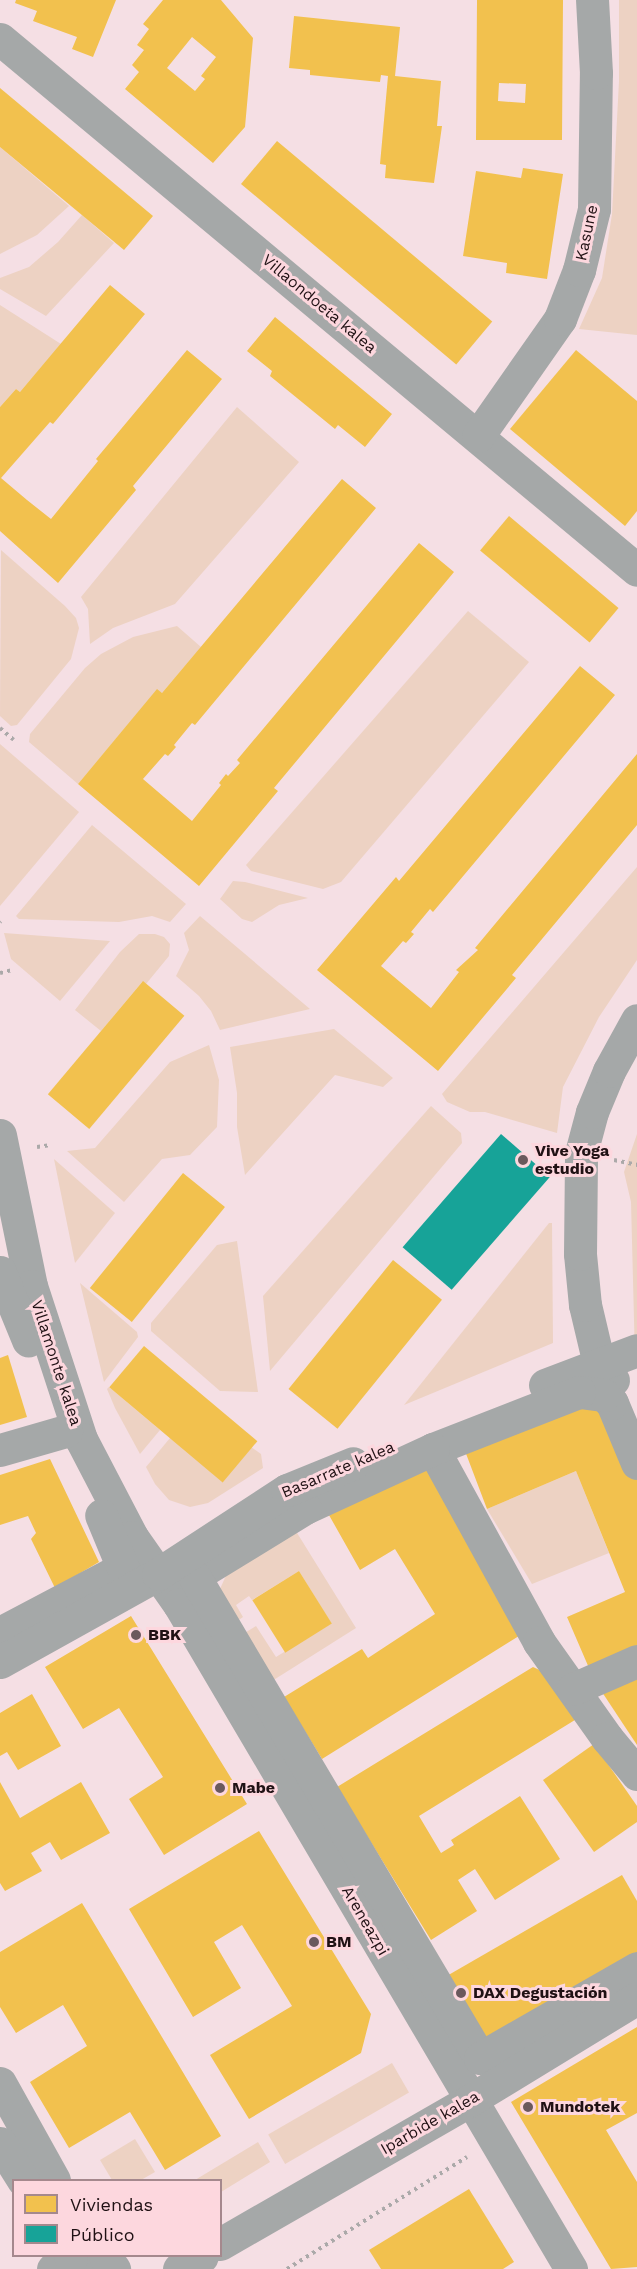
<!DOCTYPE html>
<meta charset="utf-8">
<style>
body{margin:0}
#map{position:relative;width:637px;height:2269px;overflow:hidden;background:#f5dfe4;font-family:"Work Sans",sans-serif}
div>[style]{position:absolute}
.green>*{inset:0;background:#edd2c3;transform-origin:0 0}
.homes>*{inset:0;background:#f2c14e;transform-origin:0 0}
.public>*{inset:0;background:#17a398;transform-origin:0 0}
.path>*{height:4px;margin-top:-2px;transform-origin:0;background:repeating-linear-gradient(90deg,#aba9a9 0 3px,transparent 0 7.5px)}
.lane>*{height:18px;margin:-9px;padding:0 9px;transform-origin:9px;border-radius:9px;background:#a5a8a8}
.street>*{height:33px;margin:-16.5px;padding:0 16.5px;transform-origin:16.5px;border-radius:16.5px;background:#a5a8a8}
.dots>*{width:16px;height:16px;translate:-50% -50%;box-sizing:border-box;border:3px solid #fdd7de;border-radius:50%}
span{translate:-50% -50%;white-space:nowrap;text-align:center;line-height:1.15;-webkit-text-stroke:6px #fdd7de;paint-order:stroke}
.street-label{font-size:16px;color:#201114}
.poi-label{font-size:16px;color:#201114;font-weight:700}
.left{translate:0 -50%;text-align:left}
.legend{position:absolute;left:12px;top:2179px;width:210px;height:78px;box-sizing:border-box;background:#fdd7de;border:2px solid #a5888d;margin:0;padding:8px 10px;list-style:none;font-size:18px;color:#201114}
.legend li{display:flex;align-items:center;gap:12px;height:30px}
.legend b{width:30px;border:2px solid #a5888d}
</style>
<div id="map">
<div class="green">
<div style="clip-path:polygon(619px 0,637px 0,637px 335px,579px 329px,602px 278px,612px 214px,619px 81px)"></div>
<div style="clip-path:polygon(0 147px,69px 206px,37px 235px,0 254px)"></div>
<div style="clip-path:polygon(82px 215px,114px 243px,46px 316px,0 289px,0 278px,29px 267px,58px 242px)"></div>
<div style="clip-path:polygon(0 305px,61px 344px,20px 392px,16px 389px,0 407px)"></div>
<div style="clip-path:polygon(237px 407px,299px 462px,175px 604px,113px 628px,90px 644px,88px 609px,81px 597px)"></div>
<div style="clip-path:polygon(1px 550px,65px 606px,76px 618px,79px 628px,71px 659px,17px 725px,11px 726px,0 716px)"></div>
<div style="clip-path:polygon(468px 611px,529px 662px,341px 882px,323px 889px,251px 871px,246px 865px)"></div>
<div style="clip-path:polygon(177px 626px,201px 647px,162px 693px,157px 690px,78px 784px,29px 742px,30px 734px,85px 668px,101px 654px,133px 637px)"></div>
<div style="clip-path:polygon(0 744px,79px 812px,0 906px)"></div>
<div style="clip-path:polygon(92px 825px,186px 904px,170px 922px,152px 916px,119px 922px,19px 919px,16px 916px)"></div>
<div style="clip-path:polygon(637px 867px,637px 960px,599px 1017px,563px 1087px,557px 1133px,485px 1112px,470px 1112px,447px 1102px,442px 1094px)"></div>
<div style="clip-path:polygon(233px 881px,245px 882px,308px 898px,279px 905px,252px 922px,242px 919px,220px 899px)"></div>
<div style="clip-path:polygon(200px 916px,310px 1009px,220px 1030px,211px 1011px,199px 996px,176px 976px,189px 950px,184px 933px)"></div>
<div style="clip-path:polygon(4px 933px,110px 941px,60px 1001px,11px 959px)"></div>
<div style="clip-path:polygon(139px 934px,155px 934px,164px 937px,170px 944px,169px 956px,146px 984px,142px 982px,101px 1031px,75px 1010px,120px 952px)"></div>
<div style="clip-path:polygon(334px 1029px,393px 1078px,383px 1087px,335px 1075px,245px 1175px,237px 1127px,237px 1093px,230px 1047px)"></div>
<div style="clip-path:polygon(209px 1045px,219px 1080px,217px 1127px,190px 1155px,162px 1159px,124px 1202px,67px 1151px,95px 1148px,170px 1062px)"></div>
<div style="clip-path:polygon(431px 1106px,461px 1133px,462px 1143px,270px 1371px,263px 1296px)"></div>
<div style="clip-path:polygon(637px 1134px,637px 1358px,635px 1359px,631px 1202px,624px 1172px)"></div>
<div style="clip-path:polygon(54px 1159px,115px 1213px,75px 1263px)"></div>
<div style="clip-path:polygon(549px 1223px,552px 1223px,553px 1343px,404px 1405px)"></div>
<div style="clip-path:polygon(237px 1241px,258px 1392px,220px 1391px,151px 1331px,151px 1323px,217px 1245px)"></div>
<div style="clip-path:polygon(80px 1283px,137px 1332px,138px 1337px,104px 1382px)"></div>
<div style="clip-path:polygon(109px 1387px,160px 1430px,140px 1454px,115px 1408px,107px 1389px)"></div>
<div style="clip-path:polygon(170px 1438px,251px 1447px,261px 1454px,263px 1468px,208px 1503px,190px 1507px,169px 1500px,155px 1484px,146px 1467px)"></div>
<div style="clip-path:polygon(576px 1471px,609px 1553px,532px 1584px,487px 1509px)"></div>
<div style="clip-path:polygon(294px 1528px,356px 1628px,272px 1681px,243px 1634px,256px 1626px,276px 1657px,331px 1623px,299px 1571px,252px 1600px,249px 1596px,236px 1605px,243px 1617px,236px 1622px,220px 1589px,228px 1571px)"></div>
<div style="left:392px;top:2063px;width:34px;height:143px;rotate:60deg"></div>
<div style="clip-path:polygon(135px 2139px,155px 2172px,141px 2180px,112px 2180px,100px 2160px)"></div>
<div style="clip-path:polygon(258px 2142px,270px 2162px,221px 2192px,220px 2180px,195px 2180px)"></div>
</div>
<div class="homes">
<div style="clip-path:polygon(16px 0,116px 0,93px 57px,72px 49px,77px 37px,33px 21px,37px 11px,15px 3px)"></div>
<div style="clip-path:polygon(evenodd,163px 0,221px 0,253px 38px,245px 127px,213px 163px,125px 89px,139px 72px,132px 65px,144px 50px,137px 45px,149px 29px,143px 24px,163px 0,192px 37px,216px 57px,201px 76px,205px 79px,195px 91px,167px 68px,192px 37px)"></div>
<div style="clip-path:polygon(evenodd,477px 0,563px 0,562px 140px,476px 140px,477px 0,499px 83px,526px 84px,525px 103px,498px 101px,499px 83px)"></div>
<div style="clip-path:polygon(294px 16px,400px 27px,395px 76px,441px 81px,437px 126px,442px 126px,434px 183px,385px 178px,386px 165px,380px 164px,388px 76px,381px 75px,380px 82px,310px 75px,310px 70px,289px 68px)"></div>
<div style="clip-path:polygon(0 88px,153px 216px,124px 250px,0 147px)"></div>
<div style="left:277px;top:141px;width:281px;height:56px;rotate:40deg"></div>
<div style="clip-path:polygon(523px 168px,563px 174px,547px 279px,506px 273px,507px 263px,463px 256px,476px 171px,521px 178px)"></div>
<div style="clip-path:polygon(110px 285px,145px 314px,53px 424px,50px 422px,1px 478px,27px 500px,51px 519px,98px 461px,96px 459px,187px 350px,222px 379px,133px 486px,136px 490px,58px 583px,0 531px,0 407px,16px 389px,20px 392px)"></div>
<div style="clip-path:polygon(275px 317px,392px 414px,365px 447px,338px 425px,335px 429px,270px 376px,272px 371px,247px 351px)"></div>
<div style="clip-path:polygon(576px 350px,637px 401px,637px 511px,625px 526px,510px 429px)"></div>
<div style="clip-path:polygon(342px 479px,376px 508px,195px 725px,192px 723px,174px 745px,176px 747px,168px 756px,165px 754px,143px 779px,192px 821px,221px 785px,219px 783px,226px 774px,228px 776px,240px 763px,237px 760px,419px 543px,454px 572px,274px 788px,278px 791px,199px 886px,78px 784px,157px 689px,162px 693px)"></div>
<div style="left:509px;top:516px;width:143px;height:45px;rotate:40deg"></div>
<div style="clip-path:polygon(580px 666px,615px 695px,433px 912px,430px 909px,411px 932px,414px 934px,406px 943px,403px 941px,381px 966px,431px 1008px,459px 972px,456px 970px,478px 950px,475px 948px,637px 754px,637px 825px,512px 975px,516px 978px,438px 1071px,317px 970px,396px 877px,399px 881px)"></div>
<div style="left:143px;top:981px;width:54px;height:148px;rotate:40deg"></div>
<div style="left:183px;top:1173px;width:54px;height:148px;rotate:39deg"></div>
<div style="left:393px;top:1260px;width:63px;height:166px;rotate:39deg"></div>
<div style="left:144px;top:1346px;width:148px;height:54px;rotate:40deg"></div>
<div style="clip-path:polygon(8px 1355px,27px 1417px,0 1425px,0 1358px)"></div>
<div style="clip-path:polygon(602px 1398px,637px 1474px,637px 1648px,589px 1668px,567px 1617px,625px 1592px,576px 1471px,487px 1509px,465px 1451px)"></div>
<div style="clip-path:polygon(50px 1459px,99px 1562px,55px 1588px,31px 1539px,36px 1533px,28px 1516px,0 1525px,0 1475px)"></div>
<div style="clip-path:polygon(425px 1466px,527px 1631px,322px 1759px,284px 1697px,362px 1649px,368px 1658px,435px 1614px,395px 1549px,360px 1570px,325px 1508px)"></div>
<div style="left:299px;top:1571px;width:62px;height:55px;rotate:58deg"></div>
<div style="clip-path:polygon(131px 1616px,247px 1804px,164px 1855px,129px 1799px,163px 1777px,119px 1708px,83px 1729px,45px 1667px)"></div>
<div style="clip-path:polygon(533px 1667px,563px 1681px,583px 1715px,419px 1816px,441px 1853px,454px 1845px,451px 1840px,520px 1796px,560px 1859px,495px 1900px,475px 1869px,458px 1880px,477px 1911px,431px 1940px,337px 1787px)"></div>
<div style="clip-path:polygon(637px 1673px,637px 1745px,600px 1689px)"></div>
<div style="clip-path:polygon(32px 1694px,61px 1746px,18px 1770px,7px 1752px,0 1756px,0 1713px)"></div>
<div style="clip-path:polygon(594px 1744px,637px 1806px,637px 1822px,594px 1852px,543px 1780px)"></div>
<div style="clip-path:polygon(0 1782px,20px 1818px,81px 1782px,110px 1833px,61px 1860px,50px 1842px,31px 1853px,42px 1871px,5px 1891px,0 1883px)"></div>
<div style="clip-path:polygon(259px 1831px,371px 2014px,361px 2053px,249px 2119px,210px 2055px,292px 2006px,242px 1925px,214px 1942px,241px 1988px,193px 2017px,129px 1909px)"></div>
<div style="clip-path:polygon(622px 1875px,637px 1901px,637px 1963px,487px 2047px,445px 1977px)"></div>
<div style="clip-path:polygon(82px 1903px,221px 2136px,165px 2170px,130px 2112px,69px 2148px,30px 2082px,87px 2046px,63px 2005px,16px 2033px,0 2007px,0 1952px)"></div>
<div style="clip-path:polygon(637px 2027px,637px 2113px,606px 2130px,637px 2182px,637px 2267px,611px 2269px,511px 2102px)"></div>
<div style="clip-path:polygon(469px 2189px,514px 2262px,503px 2269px,381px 2269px,369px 2250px)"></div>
</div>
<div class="public">
<div style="left:501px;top:1134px;width:65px;height:150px;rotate:41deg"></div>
</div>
<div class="path">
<div style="left:0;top:728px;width:18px;rotate:41deg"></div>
<div style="left:0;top:922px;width:1px;rotate:-45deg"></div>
<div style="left:0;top:973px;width:12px;rotate:-14deg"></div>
<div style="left:37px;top:1147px;width:14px;rotate:-8deg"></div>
<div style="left:614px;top:1160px;width:24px;rotate:12deg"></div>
<div style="left:287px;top:2269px;width:212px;rotate:-31.9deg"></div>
</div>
<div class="lane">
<div style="left:83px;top:2269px;width:25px;rotate:-32deg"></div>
</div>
<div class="street">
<div style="left:0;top:39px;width:829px;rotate:39.81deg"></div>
<div style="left:478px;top:436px;width:143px;rotate:-55deg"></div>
<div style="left:560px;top:319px;width:53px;rotate:-68.8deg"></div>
<div style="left:579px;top:270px;width:63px;rotate:-76.2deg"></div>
<div style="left:594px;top:209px;width:136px;rotate:-89.2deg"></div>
<div style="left:596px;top:73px;width:73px;rotate:-93.1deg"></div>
<div style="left:0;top:1135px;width:154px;rotate:78.4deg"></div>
<div style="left:31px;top:1286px;width:161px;rotate:71.9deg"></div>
<div style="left:81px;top:1439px;width:110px;rotate:62.5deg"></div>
<div style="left:132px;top:1537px;width:82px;rotate:55deg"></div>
<div style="left:179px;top:1604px;width:772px;rotate:59.48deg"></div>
<div style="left:0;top:1272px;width:74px;rotate:67.6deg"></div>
<div style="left:613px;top:1380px;width:21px;rotate:-131deg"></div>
<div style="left:599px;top:1364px;width:61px;rotate:-103.3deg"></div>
<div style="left:585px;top:1305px;width:51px;rotate:-95.6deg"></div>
<div style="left:580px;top:1254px;width:101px;rotate:-89.4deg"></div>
<div style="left:581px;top:1153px;width:42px;rotate:-75deg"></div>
<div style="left:592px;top:1112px;width:44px;rotate:-67.5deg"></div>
<div style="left:609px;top:1071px;width:58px;rotate:-61.2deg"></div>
<div style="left:545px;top:1385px;width:98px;rotate:-20.8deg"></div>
<div style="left:433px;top:1449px;width:220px;rotate:61.2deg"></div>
<div style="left:539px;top:1642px;width:118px;rotate:54.7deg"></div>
<div style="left:607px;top:1738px;width:47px;rotate:50.2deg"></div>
<div style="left:0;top:1450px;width:69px;rotate:-16.1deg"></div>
<div style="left:637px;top:1463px;width:65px;rotate:-112.6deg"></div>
<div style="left:612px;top:1403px;width:11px;rotate:-135deg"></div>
<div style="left:604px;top:1395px;width:25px;rotate:-173deg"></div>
<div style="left:579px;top:1392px;width:157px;rotate:158.7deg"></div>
<div style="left:433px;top:1449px;width:141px;rotate:155.3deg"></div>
<div style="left:305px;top:1508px;width:130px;rotate:148.5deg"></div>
<div style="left:194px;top:1576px;width:560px;rotate:59.32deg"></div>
<div style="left:480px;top:2058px;width:181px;rotate:-29.8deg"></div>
<div style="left:0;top:1633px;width:139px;rotate:-27.9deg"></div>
<div style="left:123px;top:1568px;width:57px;rotate:-112.5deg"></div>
<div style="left:0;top:1662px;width:181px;rotate:-29.1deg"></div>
<div style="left:158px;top:1574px;width:154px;rotate:-33.1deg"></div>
<div style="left:287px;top:1490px;width:71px;rotate:-22.2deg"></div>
<div style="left:573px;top:1689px;width:70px;rotate:-23.6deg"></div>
<div style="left:0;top:2083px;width:111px;rotate:60.9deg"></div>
<div style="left:0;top:2143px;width:44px;rotate:58.1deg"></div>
<div style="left:220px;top:2244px;width:289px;rotate:-29.9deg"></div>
<div style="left:470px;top:2100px;width:196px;rotate:-31.4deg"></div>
<div style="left:105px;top:2256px;width:16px;rotate:55deg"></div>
<div style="left:53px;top:2269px;width:21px;rotate:-31deg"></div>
<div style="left:71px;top:2258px;width:2px;rotate:-117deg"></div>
<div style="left:179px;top:2269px;width:26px;rotate:-29deg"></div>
</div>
<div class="dots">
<div style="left:523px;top:1160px;background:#6b595d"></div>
<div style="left:136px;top:1635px;background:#6b595d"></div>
<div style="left:220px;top:1788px;background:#6b595d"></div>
<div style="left:314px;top:1942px;background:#6b595d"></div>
<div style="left:461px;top:1993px;background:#6b595d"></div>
<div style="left:528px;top:2107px;background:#6b595d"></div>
</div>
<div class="street-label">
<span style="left:587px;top:233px;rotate:-78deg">Kasune</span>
<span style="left:319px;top:304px;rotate:40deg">Villaondoeta kalea</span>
<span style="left:56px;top:1363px;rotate:72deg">Villamonte kalea</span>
<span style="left:338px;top:1470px;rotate:-23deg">Basarrate kalea</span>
<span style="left:365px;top:1921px;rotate:60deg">Areneazpi</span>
<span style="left:430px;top:2123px;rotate:-30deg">Iparbide kalea</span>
</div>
<div class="poi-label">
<span class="left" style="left:535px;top:1160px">Vive Yoga<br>estudio</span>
<span class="left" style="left:148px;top:1635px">BBK</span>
<span class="left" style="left:232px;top:1788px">Mabe</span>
<span class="left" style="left:326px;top:1942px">BM</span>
<span class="left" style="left:473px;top:1993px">DAX Degustación</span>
<span class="left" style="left:540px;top:2107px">Mundotek</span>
</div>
<ul class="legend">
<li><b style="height:16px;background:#f2c14e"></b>Viviendas</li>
<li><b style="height:16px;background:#17a398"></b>Público</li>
</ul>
</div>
